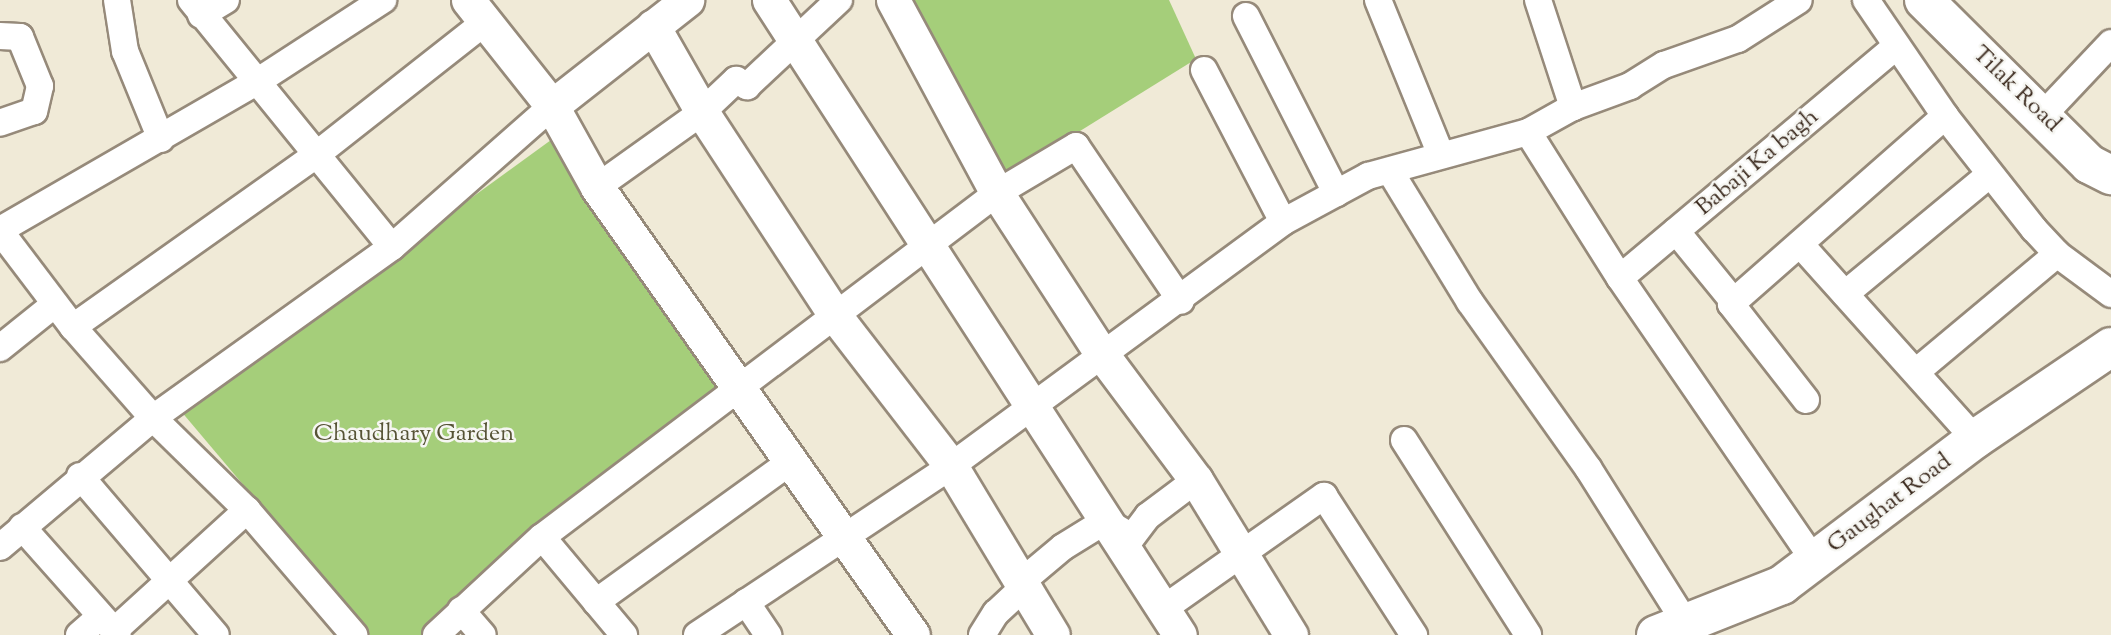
<!DOCTYPE html>
<style>
body{margin:0}
#map{position:relative;width:2111px;height:635px;overflow:hidden;background:#f0ead7;font-family:"Sorts Mill Goudy",serif}
div>[style]{position:absolute}
.green>*{inset:0;background:#a5ce7a}
.roads{filter:drop-shadow(2px 0 #968a7a) drop-shadow(-2px 0 #968a7a) drop-shadow(0 2px #968a7a) drop-shadow(0 -2px #968a7a)}
.minor>*{height:26px;margin:-13px;padding:0 13px;transform-origin:13px;border-radius:13px;background:#fff}
.tertiary>*{height:33px;margin:-16.5px;padding:0 16.5px;transform-origin:16.5px;border-radius:16.5px;background:#fff}
.secondary>*{height:38px;margin:-19px;padding:0 19px;transform-origin:19px;border-radius:19px;background:#fff}
span{translate:-50% -50%;white-space:nowrap;text-align:center;line-height:1.15;-webkit-text-stroke:5px #f6f6f2;paint-order:stroke}
.street-label{font-size:24px;color:#3b2a1e}
.park-label{font-size:24px;color:#565335}
</style>
<div id="map">
<div class="green">
<div style="clip-path:polygon(909px 0,1169px 0,1196px 59px,1001px 180px)"></div>
<div style="clip-path:polygon(551px 140px,723px 384px,423px 635px,370px 635px,180px 410px)"></div>
</div>
<div class="roads">
<div class="minor">
<div style="left:117px;top:0;width:52px;rotate:81.1deg"></div>
<div style="left:125px;top:51px;width:95px;rotate:67.8deg"></div>
<div style="left:191px;top:0;width:318px;rotate:50.9deg"></div>
<div style="left:1378px;top:0;width:167px;rotate:67.9deg"></div>
<div style="left:1538px;top:0;width:113px;rotate:71.9deg"></div>
<div style="left:1866px;top:0;width:140px;rotate:55.7deg"></div>
<div style="left:1945px;top:116px;width:144px;rotate:51.8deg"></div>
<div style="left:2034px;top:229px;width:34px;rotate:47deg"></div>
<div style="left:2057px;top:254px;width:67px;rotate:36.5deg"></div>
<div style="left:201px;top:15px;width:29px;rotate:-31deg"></div>
<div style="left:1246px;top:16px;width:199px;rotate:63deg"></div>
<div style="left:0;top:36px;width:20px;rotate:3deg"></div>
<div style="left:20px;top:37px;width:53px;rotate:67.8deg"></div>
<div style="left:40px;top:86px;width:26px;rotate:103deg"></div>
<div style="left:34px;top:111px;width:36px;rotate:161deg"></div>
<div style="left:1204px;top:70px;width:171px;rotate:62.5deg"></div>
<div style="left:2043px;top:115px;width:99px;rotate:-46.6deg"></div>
<div style="left:1528px;top:132px;width:173px;rotate:57.8deg"></div>
<div style="left:1620px;top:278px;width:345px;rotate:55.5deg"></div>
<div style="left:1390px;top:171px;width:153px;rotate:58.6deg"></div>
<div style="left:1470px;top:302px;width:204px;rotate:54.6deg"></div>
<div style="left:1588px;top:468px;width:197px;rotate:57.8deg"></div>
<div style="left:597px;top:187px;width:129px;rotate:-35.5deg"></div>
<div style="left:702px;top:112px;width:47px;rotate:-43.3deg"></div>
<div style="left:736px;top:80px;width:13px;rotate:29deg"></div>
<div style="left:747px;top:86px;width:126px;rotate:-43.1deg"></div>
<div style="left:0;top:230px;width:294px;rotate:-30deg"></div>
<div style="left:255px;top:83px;width:153px;rotate:-33deg"></div>
<div style="left:0;top:231px;width:121px;rotate:52.8deg"></div>
<div style="left:73px;top:327px;width:121px;rotate:48.7deg"></div>
<div style="left:153px;top:418px;width:132px;rotate:44.4deg"></div>
<div style="left:247px;top:510px;width:165px;rotate:49.4deg"></div>
<div style="left:1676px;top:231px;width:92px;rotate:50.8deg"></div>
<div style="left:1800px;top:244px;width:262px;rotate:48.1deg"></div>
<div style="left:1620px;top:278px;width:359px;rotate:-40deg"></div>
<div style="left:1845px;top:294px;width:188px;rotate:-39.6deg"></div>
<div style="left:73px;top:327px;width:298px;rotate:-35.3deg"></div>
<div style="left:316px;top:155px;width:214px;rotate:-38.2deg"></div>
<div style="left:0;top:348px;width:70px;rotate:-38.7deg"></div>
<div style="left:1916px;top:372px;width:184px;rotate:-39.9deg"></div>
<div style="left:1806px;top:400px;width:122px;rotate:-128deg"></div>
<div style="left:1731px;top:304px;width:285px;rotate:-41.3deg"></div>
<div style="left:1404px;top:440px;width:231px;rotate:57.5deg"></div>
<div style="left:80px;top:476px;width:209px;rotate:49.5deg"></div>
<div style="left:22px;top:527px;width:144px;rotate:48.4deg"></div>
<div style="left:542px;top:537px;width:128px;rotate:50.1deg"></div>
<div style="left:0;top:547px;width:200px;rotate:-40.1deg"></div>
<div style="left:153px;top:418px;width:294px;rotate:-35.6deg"></div>
<div style="left:392px;top:247px;width:213px;rotate:-41.4deg"></div>
<div style="left:596px;top:602px;width:239px;rotate:-35.8deg"></div>
<div style="left:746px;top:602px;width:40px;rotate:56deg"></div>
<div style="left:1163px;top:609px;width:197px;rotate:-35.1deg"></div>
<div style="left:1324px;top:496px;width:166px;rotate:57.1deg"></div>
<div style="left:461px;top:610px;width:33px;rotate:49deg"></div>
<div style="left:114px;top:631px;width:180px;rotate:-42.3deg"></div>
<div style="left:79px;top:635px;width:28px;rotate:-41deg"></div>
<div style="left:436px;top:635px;width:144px;rotate:-42.8deg"></div>
<div style="left:542px;top:537px;width:570px;rotate:-37.09deg"></div>
<div style="left:997px;top:193px;width:92px;rotate:-30.7deg"></div>
<div style="left:1076px;top:146px;width:187px;rotate:55.9deg"></div>
<div style="left:697px;top:635px;width:305px;rotate:-33.6deg"></div>
<div style="left:951px;top:466px;width:412px;rotate:-36.3deg"></div>
<div style="left:1283px;top:222px;width:97px;rotate:-28.4deg"></div>
<div style="left:1368px;top:176px;width:166px;rotate:-15.4deg"></div>
<div style="left:1528px;top:132px;width:51px;rotate:-29.1deg"></div>
<div style="left:1573px;top:107px;width:61px;rotate:-20.2deg"></div>
<div style="left:1630px;top:86px;width:40px;rotate:-32deg"></div>
<div style="left:1664px;top:65px;width:78px;rotate:-19.4deg"></div>
<div style="left:1738px;top:39px;width:72px;rotate:-32.6deg"></div>
<div style="left:982px;top:635px;width:26px;rotate:-58deg"></div>
<div style="left:996px;top:613px;width:35px;rotate:-43deg"></div>
<div style="left:1022px;top:589px;width:12px;rotate:-70deg"></div>
<div style="left:1026px;top:578px;width:48px;rotate:-40deg"></div>
<div style="left:1063px;top:547px;width:49px;rotate:-31.8deg"></div>
<div style="left:1105px;top:521px;width:31px;rotate:31deg"></div>
<div style="left:1132px;top:537px;width:26px;rotate:-53deg"></div>
<div style="left:1148px;top:516px;width:60px;rotate:-36.9deg"></div>
</div>
<div class="tertiary">
<div style="left:468px;top:0;width:135px;rotate:51.6deg"></div>
<div style="left:552px;top:106px;width:172px;rotate:-38.1deg"></div>
<div style="left:769px;top:0;width:756px;rotate:57.09deg"></div>
<div style="left:893px;top:0;width:219px;rotate:61.7deg"></div>
<div style="left:997px;top:193px;width:191px;rotate:57deg"></div>
<div style="left:1101px;top:353px;width:159px;rotate:53.2deg"></div>
<div style="left:1196px;top:480px;width:182px;rotate:58.5deg"></div>
<div style="left:653px;top:26px;width:99px;rotate:60.3deg"></div>
<div style="left:702px;top:112px;width:245px;rotate:56.8deg"></div>
<div style="left:836px;top:317px;width:188px;rotate:52.3deg"></div>
<div style="left:951px;top:466px;width:197px;rotate:58.9deg"></div>
<div style="left:552px;top:106px;width:93px;rotate:60.9deg"></div>
<div style="left:597px;top:187px;width:548px;rotate:54.8deg"></div>
</div>
<div class="secondary">
<div style="left:1924px;top:0;width:233px;rotate:44.8deg"></div>
<div style="left:2089px;top:164px;width:25px;rotate:27deg"></div>
<div style="left:1656px;top:635px;width:136px;rotate:-21.6deg"></div>
<div style="left:1782px;top:585px;width:242px;rotate:-37.1deg"></div>
<div style="left:1975px;top:439px;width:164px;rotate:-34.1deg"></div>
</div>
</div>
<div class="street-label">
<span style="left:2016px;top:90px;rotate:44deg">Tilak Road</span>
<span style="left:1758px;top:163px;rotate:-40deg">Babaji Ka bagh</span>
<span style="left:1890px;top:504px;rotate:-37deg">Gaughat Road</span>
</div>
<div class="park-label">
<span style="left:414px;top:435px">Chaudhary Garden</span>
</div>
</div>
